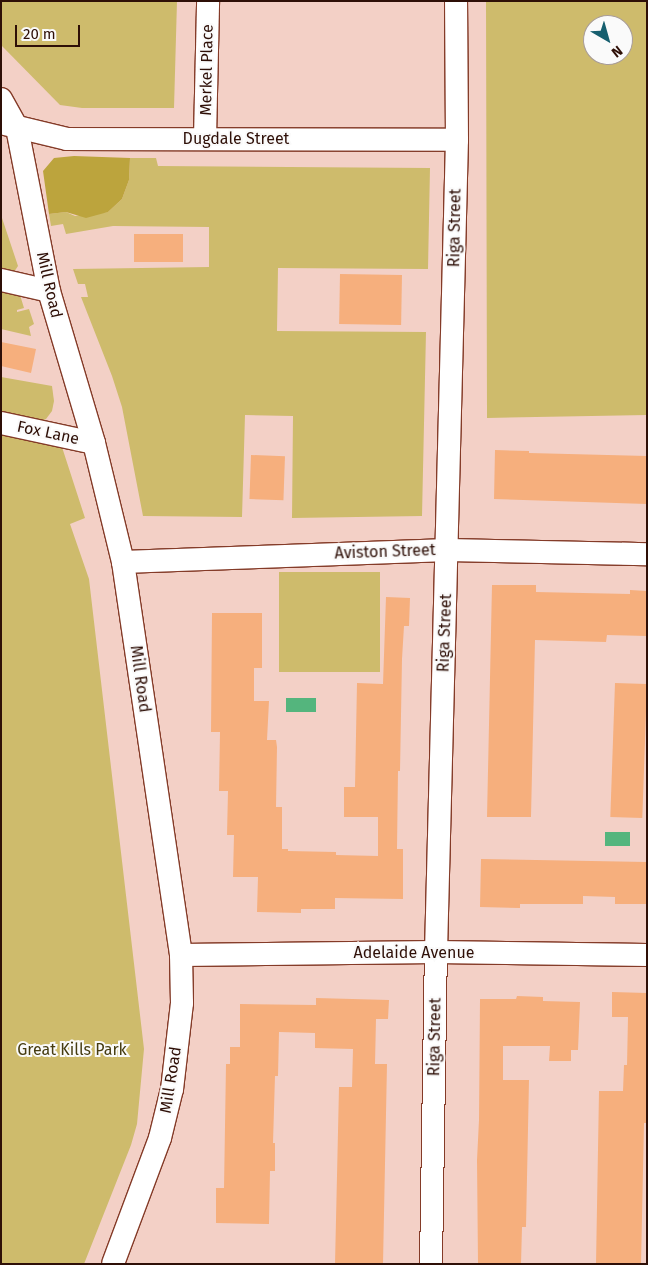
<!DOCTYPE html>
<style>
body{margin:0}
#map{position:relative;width:648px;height:1265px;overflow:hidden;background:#f3d0c6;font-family:"Fira Sans",sans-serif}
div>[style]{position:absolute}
.green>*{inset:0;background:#cebb6c;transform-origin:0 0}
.forest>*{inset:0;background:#bca43d}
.water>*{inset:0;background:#54b57d;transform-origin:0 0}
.building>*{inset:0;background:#f6af7d;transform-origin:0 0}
.roads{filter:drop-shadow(1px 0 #843b28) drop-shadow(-1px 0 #843b28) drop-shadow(0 1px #843b28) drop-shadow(0 -1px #843b28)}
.minor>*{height:22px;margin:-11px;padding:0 11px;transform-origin:11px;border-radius:11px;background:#fff}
span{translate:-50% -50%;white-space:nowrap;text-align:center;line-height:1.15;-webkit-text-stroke:4px #fafafa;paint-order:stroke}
.street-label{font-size:16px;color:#2e0f07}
.park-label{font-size:16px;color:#453b10}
.frame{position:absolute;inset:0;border:2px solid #2e0f07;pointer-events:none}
.north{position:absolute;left:583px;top:15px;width:50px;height:50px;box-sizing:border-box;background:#fafafa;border:1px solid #a89c99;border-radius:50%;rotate:142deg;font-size:14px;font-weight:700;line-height:20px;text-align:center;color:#2e0f07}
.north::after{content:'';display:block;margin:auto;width:18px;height:22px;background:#175f6f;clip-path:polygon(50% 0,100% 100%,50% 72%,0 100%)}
.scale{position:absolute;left:15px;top:25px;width:65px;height:22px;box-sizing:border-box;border:2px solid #2e0f07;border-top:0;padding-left:6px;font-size:15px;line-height:18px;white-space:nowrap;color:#2e0f07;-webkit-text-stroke:4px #fafafa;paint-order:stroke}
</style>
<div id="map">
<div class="green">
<div style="clip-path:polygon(1px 1px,177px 1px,174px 108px,82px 108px,60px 105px,1px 45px)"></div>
<div style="clip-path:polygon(evenodd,486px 1px,647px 1px,647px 415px,487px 418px,486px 1px,593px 25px,623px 25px,623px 55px,593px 55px,593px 25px)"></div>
<div style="clip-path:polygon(130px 158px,156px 158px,158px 166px,430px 168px,428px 269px,278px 268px,277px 331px,426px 332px,422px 516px,292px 518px,293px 416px,245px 415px,242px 517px,143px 516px,122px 407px,112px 376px,81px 297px,88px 297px,85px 284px,78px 284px,73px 269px,209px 267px,209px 227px,113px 226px,66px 234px,63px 224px,51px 226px,49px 214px,66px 212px,75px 216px,108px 212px,122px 199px,129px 180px)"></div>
<div style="clip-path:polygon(1px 215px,18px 266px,14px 272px,1px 269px)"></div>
<div style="clip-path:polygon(1px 290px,20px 295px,24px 308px,17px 310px,17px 312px,29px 309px,34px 324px,29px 327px,31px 336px,1px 329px)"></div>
<div style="clip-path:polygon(1px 377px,52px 386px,54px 401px,52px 411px,46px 419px,39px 422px,1px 414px)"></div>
<div style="clip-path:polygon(1px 430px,61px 444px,85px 518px,70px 524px,89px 579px,144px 1049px,137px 1124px,131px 1145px,84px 1264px,1px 1264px)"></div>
<div style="left:279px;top:572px;width:101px;height:100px"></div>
</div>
<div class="forest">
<div style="clip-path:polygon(74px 156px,130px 158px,129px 180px,122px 199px,108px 212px,86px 218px,66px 212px,49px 214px,43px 171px,54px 158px)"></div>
</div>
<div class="water">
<div style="left:286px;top:698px;width:30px;height:14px"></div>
<div style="left:605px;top:832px;width:25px;height:14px"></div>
</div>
<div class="building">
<div style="left:134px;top:234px;width:49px;height:28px"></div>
<div style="left:340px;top:274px;width:62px;height:50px;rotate:1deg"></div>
<div style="clip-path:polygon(1px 342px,36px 349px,31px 373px,1px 366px)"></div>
<div style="clip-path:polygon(495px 450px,529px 451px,529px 453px,647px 456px,647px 504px,494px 499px)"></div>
<div style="left:251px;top:455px;width:34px;height:44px;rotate:2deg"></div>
<div style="clip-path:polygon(492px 585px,536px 585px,536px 592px,630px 594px,630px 590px,647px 591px,647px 636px,607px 635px,606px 642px,535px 640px,531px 817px,487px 817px)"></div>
<div style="clip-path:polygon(386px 597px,410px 598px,409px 626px,404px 626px,402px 659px,400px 771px,398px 771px,397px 849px,403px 849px,403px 899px,335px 898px,335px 909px,301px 909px,301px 913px,257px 912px,258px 877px,233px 877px,234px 835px,227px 835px,228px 791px,219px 791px,220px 732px,211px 732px,212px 613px,262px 613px,262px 668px,254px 668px,254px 701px,269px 701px,267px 740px,276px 740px,277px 747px,276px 807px,282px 807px,282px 849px,288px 849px,288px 851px,336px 852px,336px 855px,378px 856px,378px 817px,344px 817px,344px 787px,355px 787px,357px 683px,383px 684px)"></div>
<div style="left:615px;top:683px;width:32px;height:134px;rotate:2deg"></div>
<div style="clip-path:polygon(481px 859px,647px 862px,647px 904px,615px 904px,615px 897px,583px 896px,583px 904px,520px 904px,520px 908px,480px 907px)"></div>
<div style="clip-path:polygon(612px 992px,647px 993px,646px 1123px,644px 1123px,641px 1264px,596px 1264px,599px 1091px,623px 1091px,624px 1065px,627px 1065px,628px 1017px,612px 1017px)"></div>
<div style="clip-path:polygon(517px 996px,543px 997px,543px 1001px,580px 1002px,578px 1050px,571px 1050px,571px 1061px,549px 1061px,550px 1046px,503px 1046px,503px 1080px,529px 1080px,526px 1227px,522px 1227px,521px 1264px,478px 1264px,477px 1160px,479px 1120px,480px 999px,516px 999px)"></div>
<div style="clip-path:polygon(316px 998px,389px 1000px,388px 1019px,376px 1019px,375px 1064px,387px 1064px,383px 1264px,335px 1264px,339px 1087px,352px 1087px,353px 1049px,315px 1048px,315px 1033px,279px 1032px,278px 1076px,275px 1076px,273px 1143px,275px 1143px,275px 1171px,270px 1171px,269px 1224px,216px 1223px,216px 1188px,224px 1188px,226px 1064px,230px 1064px,230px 1047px,240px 1047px,240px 1004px,316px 1005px)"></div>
</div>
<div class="roads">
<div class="minor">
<div style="left:1px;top:99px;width:33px;rotate:61deg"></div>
<div style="left:17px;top:128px;width:166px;rotate:78.9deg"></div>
<div style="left:49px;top:291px;width:159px;rotate:73.5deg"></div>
<div style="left:94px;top:443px;width:122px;rotate:76.3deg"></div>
<div style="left:123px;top:562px;width:397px;rotate:81.6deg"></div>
<div style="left:181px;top:955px;width:48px;rotate:88.8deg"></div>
<div style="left:182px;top:1003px;width:87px;rotate:96.6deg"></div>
<div style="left:172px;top:1089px;width:50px;rotate:103.8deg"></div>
<div style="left:160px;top:1138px;width:134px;rotate:110.5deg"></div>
<div style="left:5px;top:124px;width:64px;rotate:13.6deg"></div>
<div style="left:67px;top:139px;width:390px;rotate:0.1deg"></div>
<div style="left:205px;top:138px;width:137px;rotate:-88.7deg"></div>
<div style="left:1px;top:280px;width:49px;rotate:12.9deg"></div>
<div style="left:1px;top:423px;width:95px;rotate:12.1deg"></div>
<div style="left:123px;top:562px;width:325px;rotate:-2.1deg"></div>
<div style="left:448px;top:550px;width:199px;rotate:1.2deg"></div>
<div style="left:181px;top:955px;width:255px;rotate:-0.7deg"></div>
<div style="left:436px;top:952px;width:211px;rotate:0.8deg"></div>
<div style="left:431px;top:1264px;width:312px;rotate:-89.1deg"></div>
<div style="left:436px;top:952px;width:812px;rotate:-88.52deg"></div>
<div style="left:457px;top:140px;width:139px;rotate:-90.4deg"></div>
</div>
</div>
<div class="street-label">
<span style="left:207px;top:70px;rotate:-89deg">Merkel Place</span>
<span style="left:236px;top:139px">Dugdale Street</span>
<span style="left:455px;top:228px;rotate:-89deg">Riga Street</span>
<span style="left:49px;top:285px;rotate:77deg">Mill Road</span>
<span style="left:48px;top:433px;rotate:12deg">Fox Lane</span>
<span style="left:385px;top:552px;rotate:-2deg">Aviston Street</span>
<span style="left:445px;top:633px;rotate:-88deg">Riga Street</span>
<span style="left:140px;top:679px;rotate:82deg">Mill Road</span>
<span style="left:414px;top:953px">Adelaide Avenue</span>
<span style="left:435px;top:1037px;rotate:-89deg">Riga Street</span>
<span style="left:171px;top:1080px;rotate:-81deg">Mill Road</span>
</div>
<div class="park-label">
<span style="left:72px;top:1050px">Great Kills Park</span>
</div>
<div class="frame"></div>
<div class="north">N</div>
<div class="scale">20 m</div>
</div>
